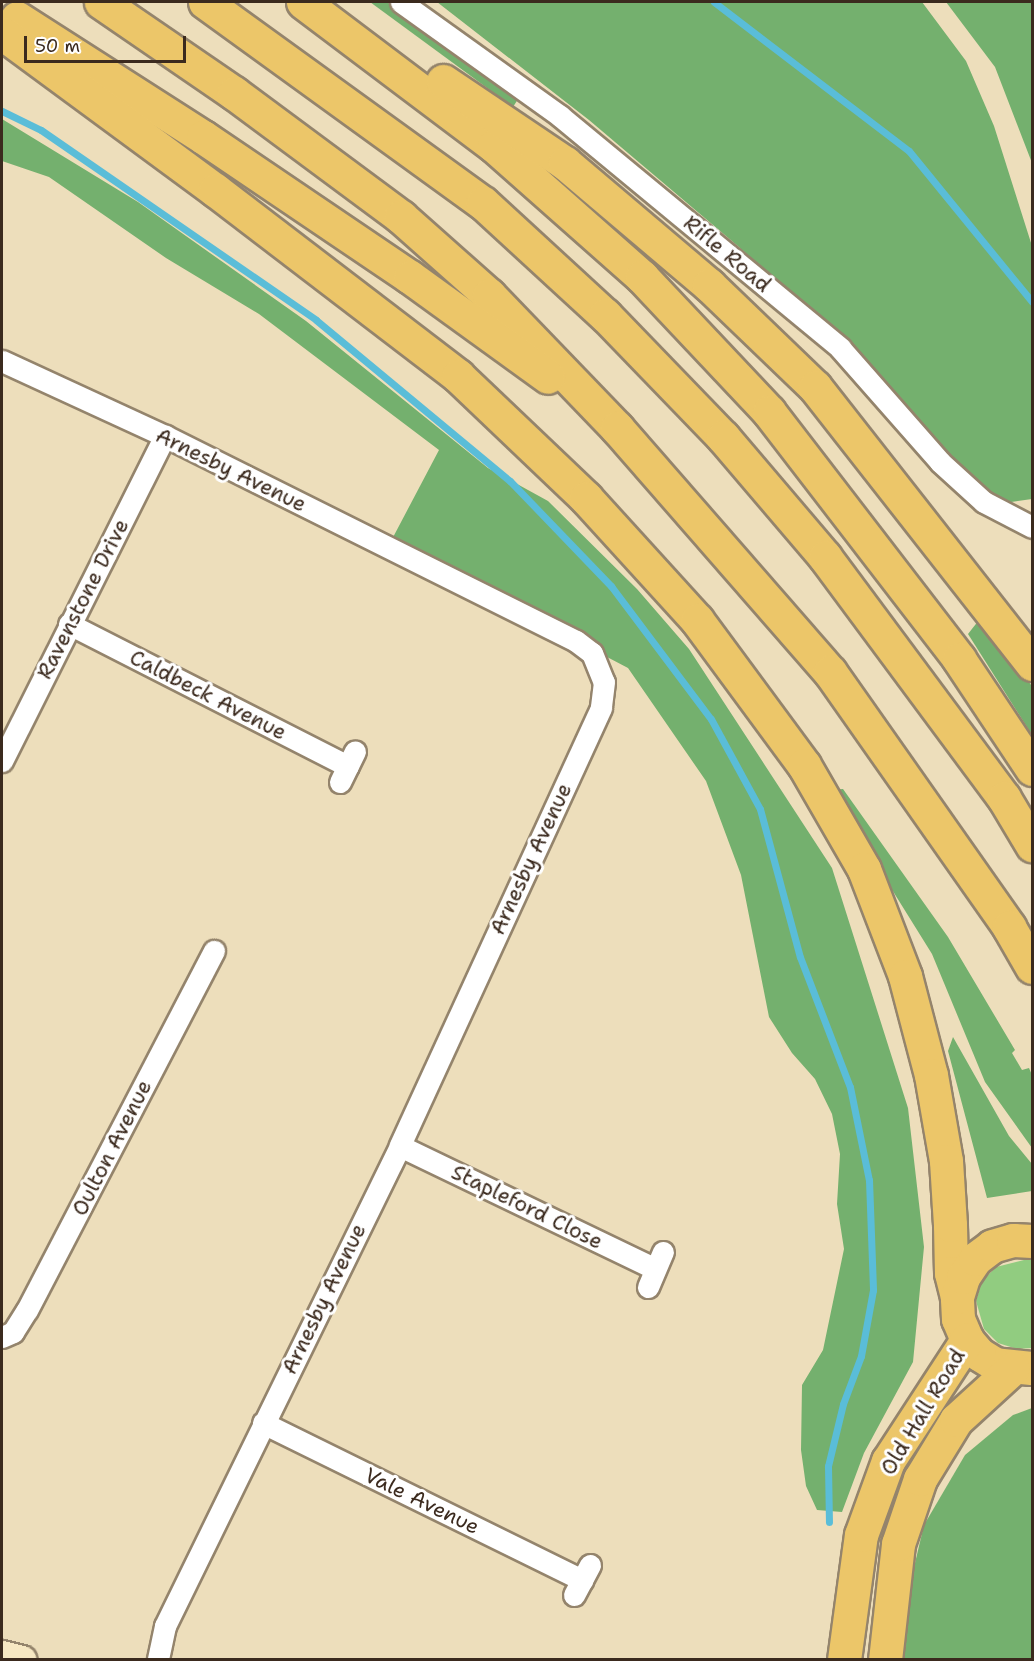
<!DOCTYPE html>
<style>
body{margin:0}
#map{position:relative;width:1034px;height:1661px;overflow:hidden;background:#eddebb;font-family:"Shantell Sans",sans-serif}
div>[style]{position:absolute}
.green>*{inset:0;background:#91cc80}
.forest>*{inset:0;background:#74b06e}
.stream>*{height:7px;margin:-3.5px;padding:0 3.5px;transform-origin:3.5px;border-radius:3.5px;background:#5abdd8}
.roads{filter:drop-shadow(2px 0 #94846c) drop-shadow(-2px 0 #94846c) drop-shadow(0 2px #94846c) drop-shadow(0 -2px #94846c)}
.minor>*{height:21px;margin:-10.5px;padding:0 10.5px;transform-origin:10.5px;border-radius:10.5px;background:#fff}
.secondary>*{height:28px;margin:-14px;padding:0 14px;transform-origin:14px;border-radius:14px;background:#f7e8c3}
.primary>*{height:33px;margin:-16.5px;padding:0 16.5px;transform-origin:16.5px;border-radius:16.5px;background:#ecc669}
.motorway>*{height:33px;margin:-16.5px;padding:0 16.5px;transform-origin:16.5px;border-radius:16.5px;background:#ecc669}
span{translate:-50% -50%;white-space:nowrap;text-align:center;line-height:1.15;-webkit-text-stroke:6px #fff;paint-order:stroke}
.street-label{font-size:21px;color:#3b2a1e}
.frame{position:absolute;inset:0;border:3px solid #3b2a1e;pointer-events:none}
.scale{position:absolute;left:24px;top:36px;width:162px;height:27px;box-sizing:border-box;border:3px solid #3b2a1e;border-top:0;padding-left:8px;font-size:18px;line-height:21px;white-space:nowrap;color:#3b2a1e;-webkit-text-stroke:4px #fff;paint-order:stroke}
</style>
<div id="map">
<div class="green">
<div style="clip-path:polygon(1028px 1259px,1032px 1260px,1032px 1348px,1017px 1349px,998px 1343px,984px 1329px,976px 1301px,982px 1281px,996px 1267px)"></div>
</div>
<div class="forest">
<div style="clip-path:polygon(370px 2px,387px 2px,520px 96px,513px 107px)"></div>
<div style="clip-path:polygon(437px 2px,922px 2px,966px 61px,994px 126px,1032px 246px,1032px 499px,1004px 503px,974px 483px,842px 341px,739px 247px,589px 120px)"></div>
<div style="clip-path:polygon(946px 2px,1032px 2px,1032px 163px,995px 67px)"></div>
<div style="clip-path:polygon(2px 119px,138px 202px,306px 321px,488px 468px,548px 501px,637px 589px,689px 649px,832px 868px,908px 1108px,924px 1247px,913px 1362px,864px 1453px,842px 1512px,817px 1510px,806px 1486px,801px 1450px,802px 1385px,823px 1350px,844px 1249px,837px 1204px,840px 1154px,832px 1114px,815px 1079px,792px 1053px,769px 1017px,741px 875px,706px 781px,628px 668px,390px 543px,439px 450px,259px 314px,166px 258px,49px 177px,2px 161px)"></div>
<div style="clip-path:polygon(979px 620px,1032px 686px,1032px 735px,968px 634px)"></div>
<div style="clip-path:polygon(843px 789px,948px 937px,1015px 1050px,1012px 1053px,1022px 1070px,1029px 1068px,1032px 1075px,1032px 1148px,985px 1082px,932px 954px,830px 790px)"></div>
<div style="clip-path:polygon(953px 1037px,1009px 1136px,1032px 1164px,1032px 1191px,987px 1198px,948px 1051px)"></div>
<div style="clip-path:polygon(1032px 1408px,1032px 1659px,896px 1660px,897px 1639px,924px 1525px,965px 1455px,1013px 1415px)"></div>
</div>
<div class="stream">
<div style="left:714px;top:2px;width:245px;rotate:37.4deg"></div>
<div style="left:909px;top:151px;width:195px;rotate:50.8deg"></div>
<div style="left:2px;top:111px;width:43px;rotate:26deg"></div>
<div style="left:41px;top:130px;width:334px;rotate:34.6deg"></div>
<div style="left:316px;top:320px;width:252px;rotate:39.7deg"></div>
<div style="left:510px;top:481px;width:146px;rotate:46.1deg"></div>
<div style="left:611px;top:586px;width:166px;rotate:53.1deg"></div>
<div style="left:711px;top:719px;width:102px;rotate:61.4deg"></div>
<div style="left:760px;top:809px;width:153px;rotate:74.9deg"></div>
<div style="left:800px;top:957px;width:139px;rotate:69deg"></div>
<div style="left:850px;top:1087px;width:95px;rotate:78.5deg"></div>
<div style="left:869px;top:1180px;width:110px;rotate:87.9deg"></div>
<div style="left:873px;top:1290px;width:67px;rotate:100.3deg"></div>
<div style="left:861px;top:1356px;width:51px;rotate:110.6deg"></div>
<div style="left:843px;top:1404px;width:64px;rotate:103.6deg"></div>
<div style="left:828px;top:1466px;width:56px;rotate:89deg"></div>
</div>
<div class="roads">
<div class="minor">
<div style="left:401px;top:2px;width:196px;rotate:35.6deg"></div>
<div style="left:560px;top:116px;width:364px;rotate:39.6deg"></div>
<div style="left:840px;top:348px;width:152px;rotate:48.7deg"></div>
<div style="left:940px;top:462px;width:59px;rotate:42.3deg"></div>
<div style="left:984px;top:502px;width:54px;rotate:27.5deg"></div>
<div style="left:2px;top:361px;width:179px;rotate:24.7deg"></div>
<div style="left:165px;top:436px;width:459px;rotate:26.5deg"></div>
<div style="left:576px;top:641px;width:20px;rotate:37deg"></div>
<div style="left:592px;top:653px;width:31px;rotate:68deg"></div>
<div style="left:604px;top:682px;width:26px;rotate:97deg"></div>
<div style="left:601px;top:708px;width:482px;rotate:114.7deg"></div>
<div style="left:400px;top:1146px;width:534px;rotate:116.09deg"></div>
<div style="left:165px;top:1626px;width:35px;rotate:102deg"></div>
<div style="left:69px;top:624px;width:313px;rotate:27deg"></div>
<div style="left:2px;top:761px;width:364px;rotate:-63.4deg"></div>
<div style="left:340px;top:782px;width:34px;rotate:-64deg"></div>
<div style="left:400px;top:1146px;width:282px;rotate:25.7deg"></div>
<div style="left:648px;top:1287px;width:38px;rotate:-67deg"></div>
<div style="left:2px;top:1337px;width:12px;rotate:-24deg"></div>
<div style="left:13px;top:1332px;width:26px;rotate:-58deg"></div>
<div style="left:27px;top:1310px;width:405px;rotate:-62.5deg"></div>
<div style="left:263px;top:1423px;width:356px;rotate:26.2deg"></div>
<div style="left:574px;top:1595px;width:34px;rotate:-62deg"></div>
</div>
<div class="secondary">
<div style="left:2px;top:1655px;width:21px;rotate:14deg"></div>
</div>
<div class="primary">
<div style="left:950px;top:1225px;width:48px;rotate:88.8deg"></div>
<div style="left:951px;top:1273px;width:25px;rotate:76deg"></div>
<div style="left:1031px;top:1368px;width:36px;rotate:-174deg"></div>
<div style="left:995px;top:1364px;width:19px;rotate:-148deg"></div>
<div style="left:979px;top:1354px;width:18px;rotate:-131deg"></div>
<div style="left:967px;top:1340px;width:23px;rotate:-113deg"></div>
<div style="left:958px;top:1319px;width:22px;rotate:-93deg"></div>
<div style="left:957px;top:1297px;width:21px;rotate:-73deg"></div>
<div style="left:963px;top:1277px;width:22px;rotate:-56deg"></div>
<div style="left:975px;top:1259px;width:21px;rotate:-37deg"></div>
<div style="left:992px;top:1246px;width:22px;rotate:-16deg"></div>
<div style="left:1013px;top:1240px;width:19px;rotate:3deg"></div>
<div style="left:844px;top:1660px;width:126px;rotate:-82.3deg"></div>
<div style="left:861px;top:1535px;width:79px;rotate:-70deg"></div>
<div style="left:888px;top:1461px;width:145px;rotate:-56.9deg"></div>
<div style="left:885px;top:1660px;width:117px;rotate:-83.6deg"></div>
<div style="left:898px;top:1544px;width:69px;rotate:-71.3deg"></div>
<div style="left:920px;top:1479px;width:69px;rotate:-58.6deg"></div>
<div style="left:956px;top:1420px;width:77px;rotate:-42.4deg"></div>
</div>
<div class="motorway">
<div style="left:101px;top:2px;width:161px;rotate:34.4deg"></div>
<div style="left:234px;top:93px;width:208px;rotate:36.6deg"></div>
<div style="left:401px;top:217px;width:118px;rotate:41.6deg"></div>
<div style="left:489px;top:295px;width:185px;rotate:46.1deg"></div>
<div style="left:617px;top:428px;width:324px;rotate:48.9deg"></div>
<div style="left:830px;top:672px;width:312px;rotate:54.9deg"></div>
<div style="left:1009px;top:927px;width:46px;rotate:60.1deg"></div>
<div style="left:205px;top:2px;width:343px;rotate:35.9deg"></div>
<div style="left:483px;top:203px;width:166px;rotate:42.6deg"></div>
<div style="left:605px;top:315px;width:170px;rotate:46deg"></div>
<div style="left:723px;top:437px;width:157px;rotate:49.6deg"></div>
<div style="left:825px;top:557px;width:300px;rotate:53.4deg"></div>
<div style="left:1004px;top:798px;width:55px;rotate:59.2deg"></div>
<div style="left:303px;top:2px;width:239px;rotate:37deg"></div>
<div style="left:494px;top:146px;width:198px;rotate:41.5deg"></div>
<div style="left:642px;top:277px;width:185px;rotate:46.7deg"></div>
<div style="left:769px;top:412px;width:312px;rotate:52.4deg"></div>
<div style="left:959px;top:659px;width:132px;rotate:56.4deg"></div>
<div style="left:17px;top:18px;width:221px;rotate:32.6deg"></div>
<div style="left:203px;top:137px;width:250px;rotate:34.1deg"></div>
<div style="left:410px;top:277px;width:170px;rotate:35.9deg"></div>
<div style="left:2px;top:33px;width:265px;rotate:36.4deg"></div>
<div style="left:215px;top:190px;width:306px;rotate:37.4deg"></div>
<div style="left:458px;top:376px;width:177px;rotate:43.6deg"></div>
<div style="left:586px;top:498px;width:165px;rotate:47.7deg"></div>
<div style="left:697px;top:620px;width:180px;rotate:53.6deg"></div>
<div style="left:804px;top:765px;width:120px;rotate:60deg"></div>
<div style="left:864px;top:869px;width:115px;rotate:69deg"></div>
<div style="left:905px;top:976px;width:102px;rotate:75.3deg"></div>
<div style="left:931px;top:1075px;width:87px;rotate:80.1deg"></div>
<div style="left:946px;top:1161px;width:64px;rotate:86.4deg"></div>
<div style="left:443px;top:81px;width:147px;rotate:33.9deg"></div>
<div style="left:565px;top:163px;width:189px;rotate:40.3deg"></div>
<div style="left:709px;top:285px;width:147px;rotate:43.9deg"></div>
<div style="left:815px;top:387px;width:352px;rotate:51.9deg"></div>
</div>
</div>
<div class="street-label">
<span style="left:727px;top:254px;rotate:40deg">Rifle Road</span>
<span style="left:231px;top:470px;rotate:26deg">Arnesby Avenue</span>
<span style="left:83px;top:599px;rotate:-63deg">Ravenstone Drive</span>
<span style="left:208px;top:695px;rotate:27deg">Caldbeck Avenue</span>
<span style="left:531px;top:859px;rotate:-65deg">Arnesby Avenue</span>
<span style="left:112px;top:1148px;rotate:-63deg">Oulton Avenue</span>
<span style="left:527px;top:1207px;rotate:26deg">Stapleford Close</span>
<span style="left:324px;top:1299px;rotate:-64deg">Arnesby Avenue</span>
<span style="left:923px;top:1412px;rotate:-59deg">Old Hall Road</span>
<span style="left:422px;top:1501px;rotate:26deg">Vale Avenue</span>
</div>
<div class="frame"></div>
<div class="scale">50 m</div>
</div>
